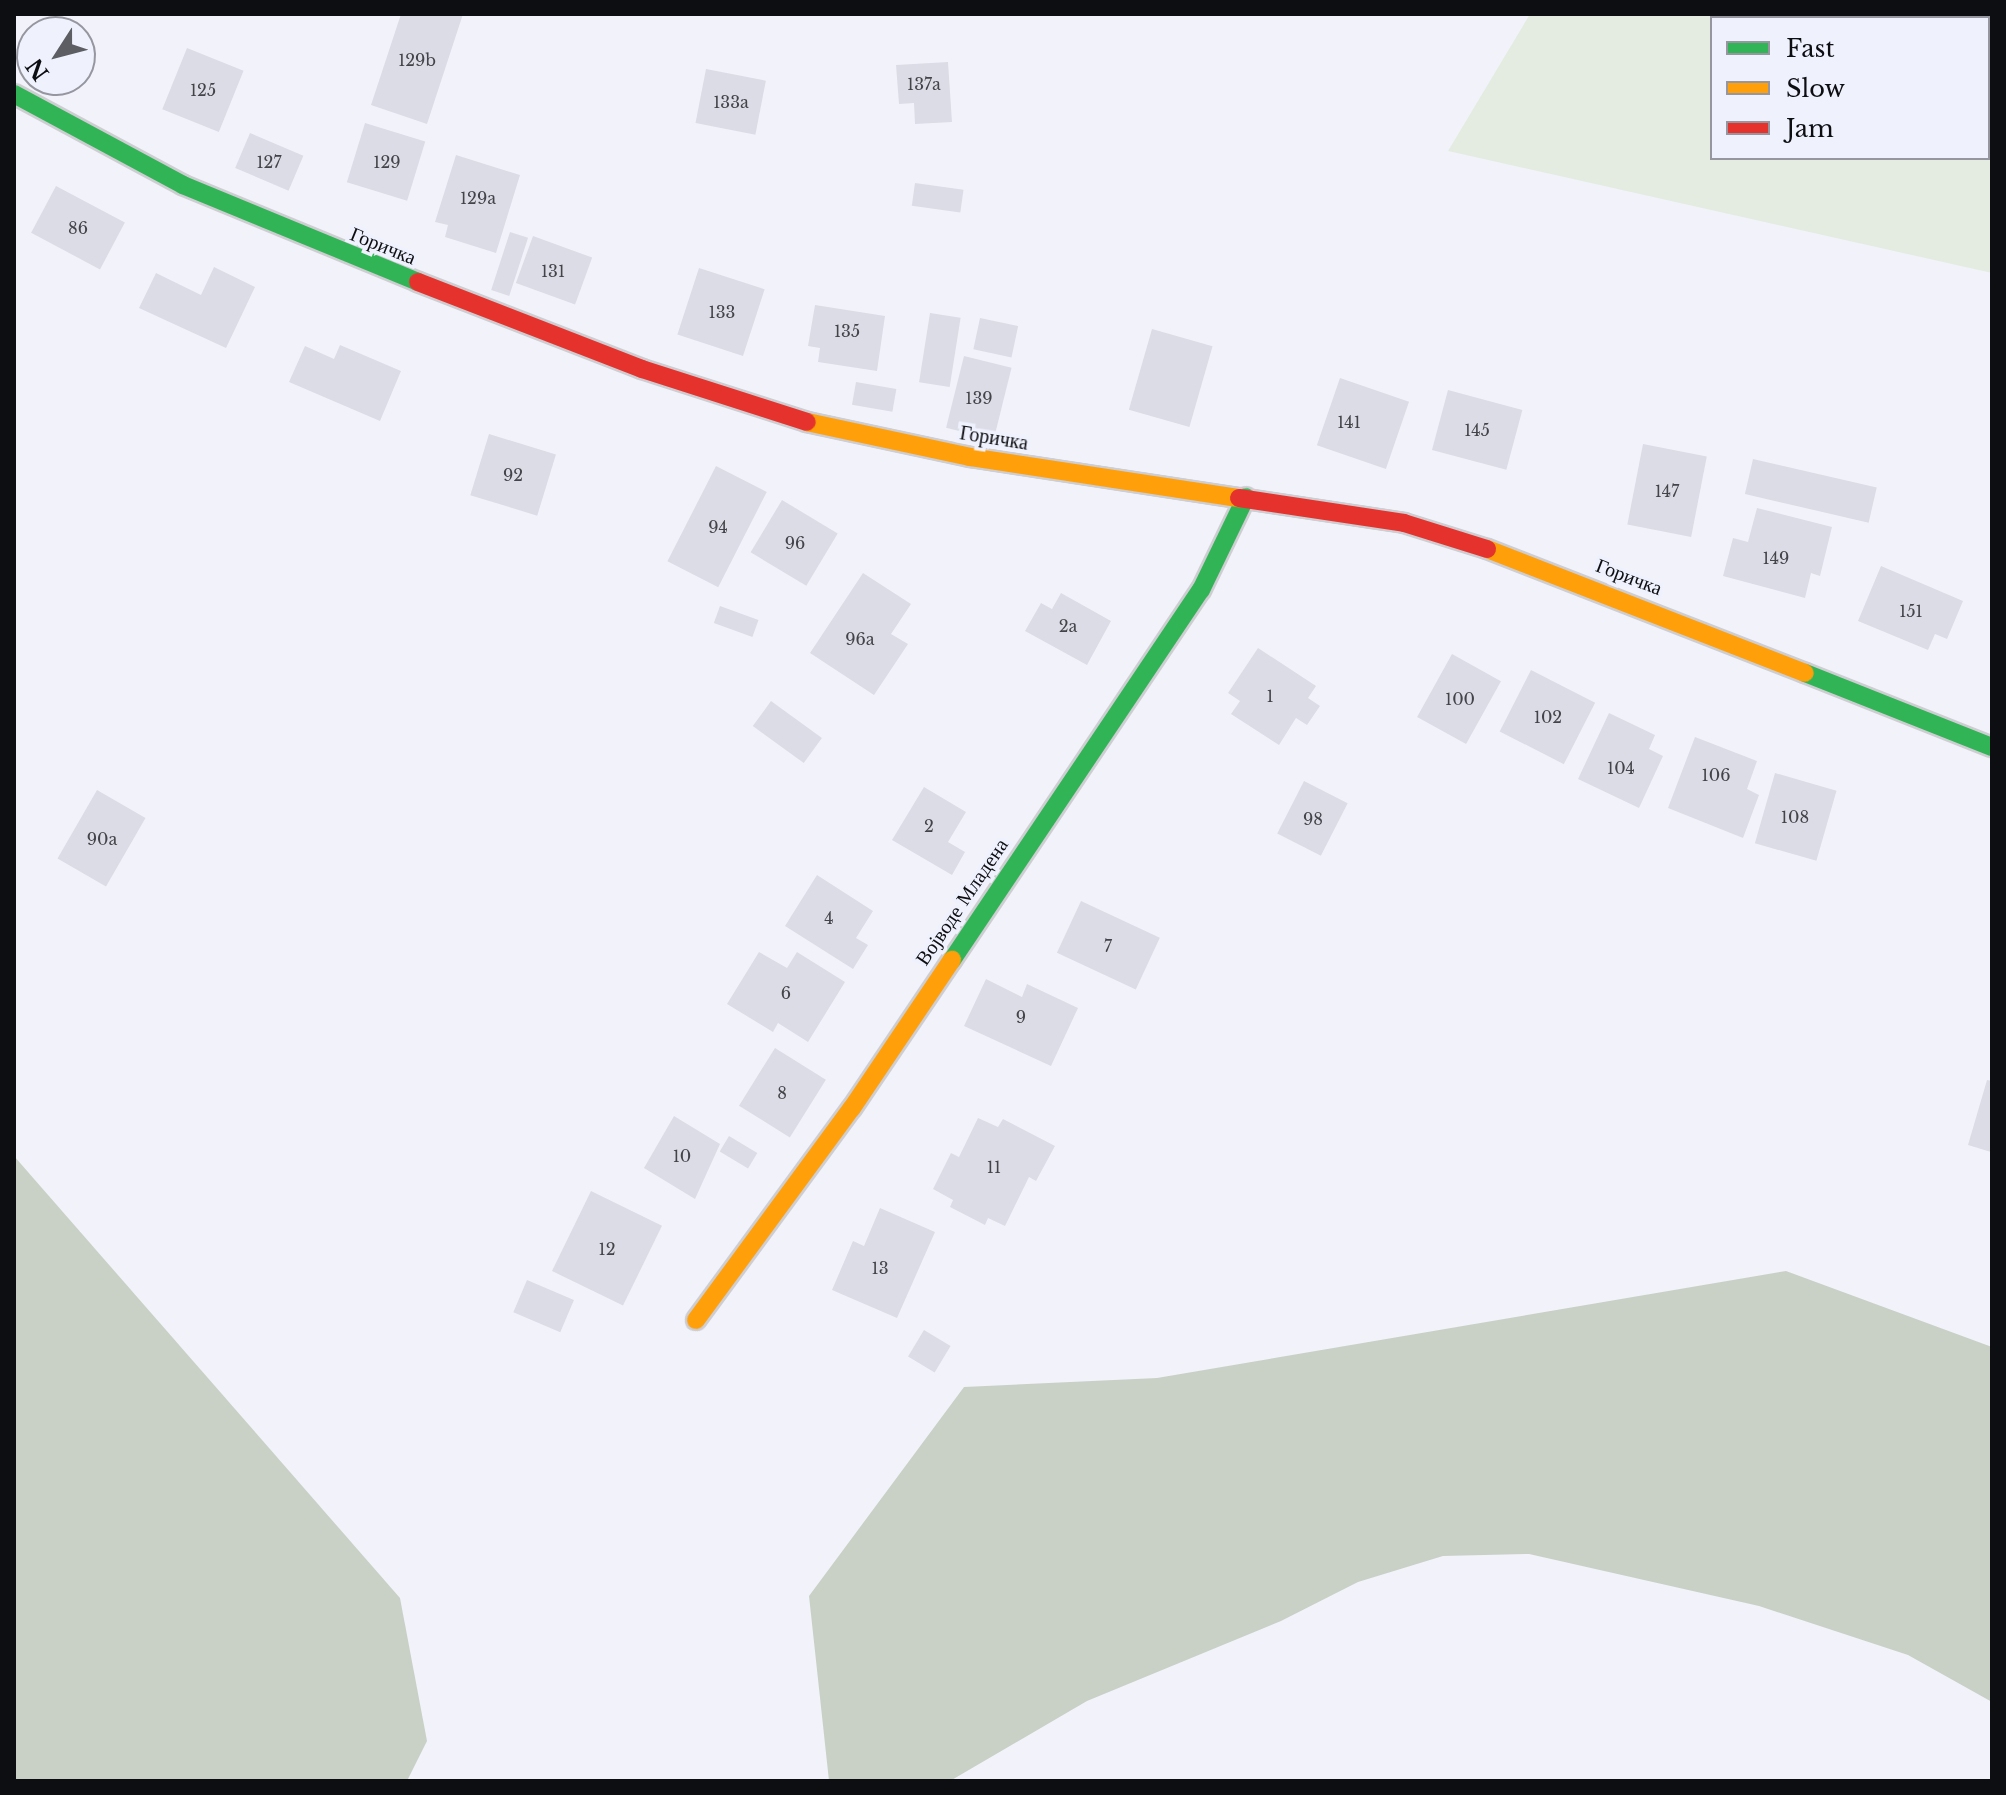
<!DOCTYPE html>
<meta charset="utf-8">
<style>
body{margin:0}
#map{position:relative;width:2006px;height:1795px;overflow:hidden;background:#f2f3fa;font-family:"Libre Baskerville",serif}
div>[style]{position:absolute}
.green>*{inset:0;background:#e4ece1}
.forest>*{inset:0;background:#c9d1c6}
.building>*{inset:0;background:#dbdce5;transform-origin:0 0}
.roads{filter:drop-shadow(2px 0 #cdcdd2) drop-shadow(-2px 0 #cdcdd2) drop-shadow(0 2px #cdcdd2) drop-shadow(0 -2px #cdcdd2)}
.fast>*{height:18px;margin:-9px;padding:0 9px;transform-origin:9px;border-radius:9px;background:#30b455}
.slow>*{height:18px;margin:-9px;padding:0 9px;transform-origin:9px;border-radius:9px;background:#ff9f0a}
.jam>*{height:18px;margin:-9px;padding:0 9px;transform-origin:9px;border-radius:9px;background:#e5322d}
span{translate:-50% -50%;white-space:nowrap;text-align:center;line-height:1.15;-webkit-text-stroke:7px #eff1fd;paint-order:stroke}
.number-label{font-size:16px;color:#434449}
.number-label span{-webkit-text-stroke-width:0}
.street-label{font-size:20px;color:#0d0e12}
.frame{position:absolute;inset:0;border:16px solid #0d0e12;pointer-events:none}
.legend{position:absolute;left:1710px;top:16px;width:280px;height:144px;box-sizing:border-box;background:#eff1fd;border:2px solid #95969f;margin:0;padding:10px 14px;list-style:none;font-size:24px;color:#0d0e12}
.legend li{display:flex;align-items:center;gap:16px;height:40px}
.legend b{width:40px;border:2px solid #95969f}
.north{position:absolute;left:16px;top:16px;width:80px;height:80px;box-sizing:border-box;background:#eff1fd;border:2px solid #95969f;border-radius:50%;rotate:234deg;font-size:22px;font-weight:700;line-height:32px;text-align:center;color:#0d0e12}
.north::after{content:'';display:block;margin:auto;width:28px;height:36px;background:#5d5e63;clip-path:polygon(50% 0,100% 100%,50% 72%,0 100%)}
</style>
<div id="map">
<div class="green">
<div style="clip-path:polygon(evenodd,1530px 14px,1992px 14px,1992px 273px,1448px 151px,1530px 14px,1712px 18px,1988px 18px,1988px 158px,1712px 158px,1712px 18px)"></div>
</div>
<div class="forest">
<div style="clip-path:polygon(14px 1156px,400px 1598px,427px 1741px,407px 1781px,14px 1781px)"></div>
<div style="clip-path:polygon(1786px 1271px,1992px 1347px,1992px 1702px,1908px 1655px,1759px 1606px,1529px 1554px,1443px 1556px,1358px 1582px,1281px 1621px,1087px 1701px,950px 1781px,829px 1781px,809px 1596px,964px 1387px,1157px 1378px)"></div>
</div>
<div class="building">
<div style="clip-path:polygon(401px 14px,463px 14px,427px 124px,371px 105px)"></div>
<div style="left:187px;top:48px;width:61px;height:66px;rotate:22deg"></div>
<div style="clip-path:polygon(948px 62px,952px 122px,915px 124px,914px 103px,899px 104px,896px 65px)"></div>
<div style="left:706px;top:69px;width:61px;height:55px;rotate:11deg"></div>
<div style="left:365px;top:123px;width:63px;height:62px;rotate:17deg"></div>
<div style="left:250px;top:133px;width:58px;height:38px;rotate:23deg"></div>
<div style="clip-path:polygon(456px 155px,520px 175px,496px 253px,445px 237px,448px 225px,435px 222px)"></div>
<div style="left:915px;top:183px;width:49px;height:23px;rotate:8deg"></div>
<div style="left:56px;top:186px;width:78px;height:53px;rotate:28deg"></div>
<div style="left:510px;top:232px;width:19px;height:61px;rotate:18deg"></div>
<div style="left:533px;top:236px;width:63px;height:50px;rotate:20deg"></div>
<div style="clip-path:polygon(214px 267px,255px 287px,226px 348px,139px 308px,156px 273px,201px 295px)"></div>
<div style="left:699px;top:268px;width:69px;height:70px;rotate:18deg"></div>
<div style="clip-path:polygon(815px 305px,885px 316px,877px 371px,818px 362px,820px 348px,808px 346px)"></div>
<div style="left:930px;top:313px;width:31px;height:70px;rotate:9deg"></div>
<div style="left:980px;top:318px;width:39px;height:32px;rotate:12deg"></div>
<div style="left:1152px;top:329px;width:63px;height:84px;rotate:16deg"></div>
<div style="clip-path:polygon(340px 345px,401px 371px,380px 421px,289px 382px,305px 346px,334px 359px)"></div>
<div style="left:964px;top:356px;width:49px;height:74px;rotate:14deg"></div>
<div style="left:1340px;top:378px;width:73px;height:71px;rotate:19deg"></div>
<div style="left:856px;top:382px;width:41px;height:23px;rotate:10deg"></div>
<div style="left:1448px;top:390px;width:77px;height:62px;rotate:15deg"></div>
<div style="left:489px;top:434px;width:70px;height:64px;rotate:17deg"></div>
<div style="left:1643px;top:444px;width:65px;height:82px;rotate:11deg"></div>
<div style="left:1753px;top:459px;width:127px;height:36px;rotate:13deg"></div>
<div style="left:716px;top:466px;width:57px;height:107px;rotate:27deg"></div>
<div style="left:782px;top:500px;width:65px;height:61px;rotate:31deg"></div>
<div style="clip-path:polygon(1757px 508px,1832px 527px,1820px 576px,1811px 573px,1805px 598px,1723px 576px,1733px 538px,1748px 542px)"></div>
<div style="clip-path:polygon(1881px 566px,1963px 601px,1947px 639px,1935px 634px,1928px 650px,1858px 621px)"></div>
<div style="clip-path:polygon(863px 573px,911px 604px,891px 634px,908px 644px,874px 695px,810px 653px)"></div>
<div style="clip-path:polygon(1061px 593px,1111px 621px,1087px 665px,1025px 631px,1041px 603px,1052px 609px)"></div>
<div style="left:720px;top:606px;width:41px;height:18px;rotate:20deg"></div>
<div style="clip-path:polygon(1258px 648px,1316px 686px,1308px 698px,1320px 706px,1307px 725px,1296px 718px,1279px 745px,1231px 714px,1240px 701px,1228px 693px)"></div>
<div style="left:1452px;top:654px;width:56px;height:72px;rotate:29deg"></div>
<div style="left:1531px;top:670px;width:72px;height:69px;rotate:27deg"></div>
<div style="left:771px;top:701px;width:63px;height:31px;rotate:36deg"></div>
<div style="clip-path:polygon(1609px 713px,1655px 735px,1649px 749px,1663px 756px,1639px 808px,1578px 779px)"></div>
<div style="clip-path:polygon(1695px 737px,1757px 761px,1747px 789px,1759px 795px,1743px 838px,1668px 808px)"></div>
<div style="left:1775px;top:773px;width:64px;height:73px;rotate:16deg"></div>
<div style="left:1304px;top:781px;width:49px;height:59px;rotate:27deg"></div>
<div style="clip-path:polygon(924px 787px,966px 812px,948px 842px,965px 852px,952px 875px,892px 840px)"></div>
<div style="left:97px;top:790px;width:56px;height:79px;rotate:30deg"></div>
<div style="clip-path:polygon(817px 875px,873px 911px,856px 938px,868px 945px,853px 969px,785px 926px)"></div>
<div style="left:1081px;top:901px;width:87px;height:57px;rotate:25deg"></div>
<div style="clip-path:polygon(759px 952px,787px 968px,797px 952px,845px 982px,808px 1042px,778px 1023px,773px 1032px,727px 1004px)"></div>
<div style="clip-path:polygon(986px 979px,1022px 997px,1027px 984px,1078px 1008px,1051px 1066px,964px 1026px)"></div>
<div style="left:775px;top:1048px;width:60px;height:68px;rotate:32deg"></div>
<div style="clip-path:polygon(1987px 1080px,1992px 1081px,1991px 1152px,1968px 1145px)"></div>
<div style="clip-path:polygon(674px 1116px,720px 1144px,695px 1199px,644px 1168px)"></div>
<div style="clip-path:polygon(978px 1118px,998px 1127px,1003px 1119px,1055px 1146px,1036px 1181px,1029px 1177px,1005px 1226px,988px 1218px,985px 1225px,950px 1207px,953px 1200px,933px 1189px,951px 1153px,959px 1157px)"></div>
<div style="left:729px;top:1136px;width:33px;height:18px;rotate:31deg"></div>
<div style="left:591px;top:1191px;width:79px;height:89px;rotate:26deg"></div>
<div style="clip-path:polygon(880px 1208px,935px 1232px,897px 1318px,832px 1290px,853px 1241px,864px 1246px)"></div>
<div style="left:527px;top:1280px;width:51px;height:35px;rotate:23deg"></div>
<div style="left:924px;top:1330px;width:31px;height:31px;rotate:31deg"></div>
</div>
<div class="roads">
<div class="fast">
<div style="left:14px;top:94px;width:192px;rotate:28.3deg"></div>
<div style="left:183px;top:185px;width:254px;rotate:22.4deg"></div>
<div style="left:1805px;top:673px;width:201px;rotate:21.6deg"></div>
<div style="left:952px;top:960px;width:446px;rotate:-56.1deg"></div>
<div style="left:1201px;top:590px;width:103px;rotate:-64.2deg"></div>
</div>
<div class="slow">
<div style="left:807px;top:422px;width:167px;rotate:12.1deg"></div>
<div style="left:970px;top:457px;width:272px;rotate:8.7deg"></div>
<div style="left:1487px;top:549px;width:341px;rotate:21.3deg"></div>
<div style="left:696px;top:1320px;width:263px;rotate:-53.7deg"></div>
<div style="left:852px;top:1108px;width:179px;rotate:-56deg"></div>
</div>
<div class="jam">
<div style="left:418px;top:282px;width:240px;rotate:21.2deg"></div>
<div style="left:642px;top:369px;width:173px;rotate:17.8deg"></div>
<div style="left:1239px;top:498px;width:167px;rotate:8.6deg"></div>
<div style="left:1404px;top:523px;width:87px;rotate:17.4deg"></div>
</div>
</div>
<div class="number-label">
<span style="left:417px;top:60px">129b</span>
<span style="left:924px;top:84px">137a</span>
<span style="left:203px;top:90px">125</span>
<span style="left:731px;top:102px">133a</span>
<span style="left:269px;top:162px">127</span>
<span style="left:387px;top:162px">129</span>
<span style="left:478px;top:198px">129a</span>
<span style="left:78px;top:228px">86</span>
<span style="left:553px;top:271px">131</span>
<span style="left:722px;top:312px">133</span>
<span style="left:847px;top:331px">135</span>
<span style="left:979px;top:398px">139</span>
<span style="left:1349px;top:422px">141</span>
<span style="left:1477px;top:430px">145</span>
<span style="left:513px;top:475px">92</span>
<span style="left:1667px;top:491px">147</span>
<span style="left:718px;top:527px">94</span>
<span style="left:795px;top:543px">96</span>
<span style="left:1776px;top:558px">149</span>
<span style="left:1911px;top:611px">151</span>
<span style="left:1068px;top:626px">2a</span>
<span style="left:860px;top:639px">96a</span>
<span style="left:1270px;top:696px">1</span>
<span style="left:1460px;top:699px">100</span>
<span style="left:1548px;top:717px">102</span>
<span style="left:1621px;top:768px">104</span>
<span style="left:1716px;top:775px">106</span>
<span style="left:1795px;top:817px">108</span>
<span style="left:1313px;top:819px">98</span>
<span style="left:929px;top:826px">2</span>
<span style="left:102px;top:839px">90a</span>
<span style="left:829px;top:918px">4</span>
<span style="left:1108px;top:946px">7</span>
<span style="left:786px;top:993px">6</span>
<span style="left:1021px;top:1017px">9</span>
<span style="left:782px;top:1093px">8</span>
<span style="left:682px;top:1156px">10</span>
<span style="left:994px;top:1167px">11</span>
<span style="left:607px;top:1249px">12</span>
<span style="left:880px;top:1268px">13</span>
</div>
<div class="street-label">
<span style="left:383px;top:246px;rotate:22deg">Горичка</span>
<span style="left:994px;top:438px;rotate:9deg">Горичка</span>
<span style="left:1629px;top:577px;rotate:21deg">Горичка</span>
<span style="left:962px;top:902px;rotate:-56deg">Војводе Младена</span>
</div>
<div class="frame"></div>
<ul class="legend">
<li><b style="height:10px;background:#30b455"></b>Fast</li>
<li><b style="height:10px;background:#ff9f0a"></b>Slow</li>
<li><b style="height:10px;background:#e5322d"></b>Jam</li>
</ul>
<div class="north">N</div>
</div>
